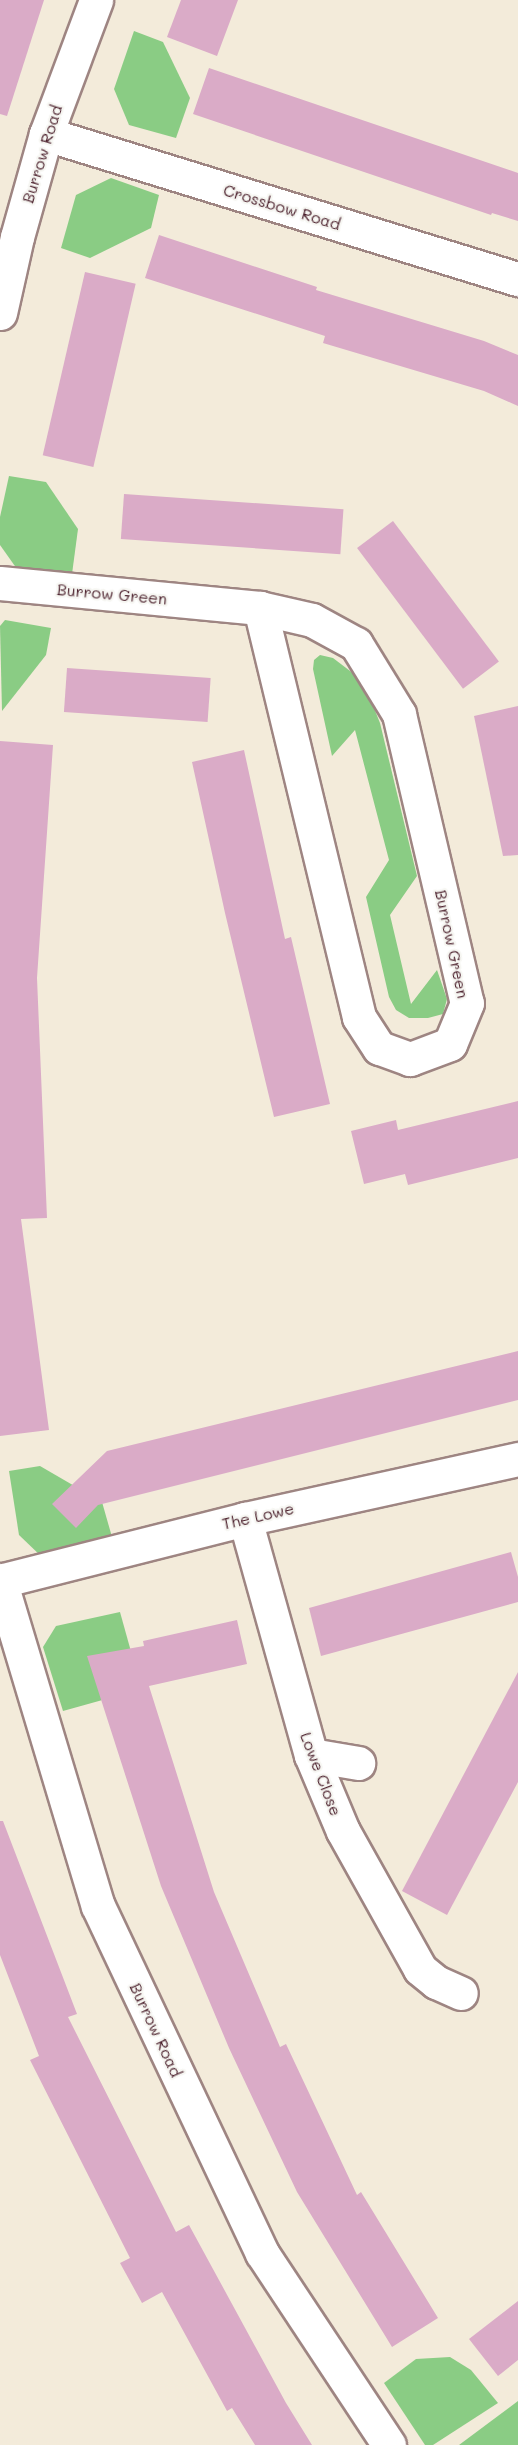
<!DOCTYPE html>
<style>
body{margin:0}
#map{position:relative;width:518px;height:2445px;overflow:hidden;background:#f3ebda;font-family:Mali,sans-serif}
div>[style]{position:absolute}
.green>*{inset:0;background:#8acc84}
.building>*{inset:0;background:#daabc7;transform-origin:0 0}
.roads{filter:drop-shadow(2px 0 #9e8582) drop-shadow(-2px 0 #9e8582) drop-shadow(0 2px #9e8582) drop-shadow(0 -2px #9e8582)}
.minor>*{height:33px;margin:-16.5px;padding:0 16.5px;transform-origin:16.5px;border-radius:16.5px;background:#fff}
span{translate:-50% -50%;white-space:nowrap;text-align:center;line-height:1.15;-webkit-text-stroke:4.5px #f6f6f2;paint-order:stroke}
.street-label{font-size:16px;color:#4a1f2b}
</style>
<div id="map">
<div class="green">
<div style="clip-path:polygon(134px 31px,163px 42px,190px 98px,176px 138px,129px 125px,114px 89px)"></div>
<div style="clip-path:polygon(111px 178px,159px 195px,151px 228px,90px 258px,61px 248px,76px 195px)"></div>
<div style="clip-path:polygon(9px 476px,46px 482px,78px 529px,72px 574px,17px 569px,0 545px,0 517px)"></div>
<div style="clip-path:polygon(5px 620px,51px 628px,46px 655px,2px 711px,0 626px)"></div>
<div style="clip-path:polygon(320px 655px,333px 658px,354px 674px,368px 693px,380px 723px,417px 876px,390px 915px,411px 1004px,437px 970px,447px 999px,443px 1014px,428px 1018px,409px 1018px,396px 1010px,389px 997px,366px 897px,389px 860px,355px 730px,332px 756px,313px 669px,314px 660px)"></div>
<div style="clip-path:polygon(40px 1466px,102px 1502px,114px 1544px,44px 1559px,19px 1535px,9px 1471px)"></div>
<div style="clip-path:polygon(120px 1612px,135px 1666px,124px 1694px,63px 1711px,43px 1647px,56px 1626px)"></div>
<div style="clip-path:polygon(450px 2357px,471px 2370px,498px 2403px,433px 2445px,425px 2445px,384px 2383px,416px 2359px)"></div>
<div style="clip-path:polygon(518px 2401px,518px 2445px,459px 2445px)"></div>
</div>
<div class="building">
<div style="clip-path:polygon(0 0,44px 0,7px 116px,0 114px)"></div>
<div style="clip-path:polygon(181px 0,238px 0,217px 56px,167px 37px)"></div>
<div style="clip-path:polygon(209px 68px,518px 173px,518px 221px,492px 213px,491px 215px,193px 114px)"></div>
<div style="clip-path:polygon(159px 235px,317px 287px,316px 290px,484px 341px,518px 355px,518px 406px,484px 391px,323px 343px,325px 336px,145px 278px)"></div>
<div style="left:85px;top:272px;width:52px;height:188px;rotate:13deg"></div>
<div style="left:124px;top:494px;width:220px;height:45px;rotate:4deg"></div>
<div style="left:393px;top:521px;width:176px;height:45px;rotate:53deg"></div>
<div style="left:67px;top:668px;width:144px;height:44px;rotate:4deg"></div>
<div style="clip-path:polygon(518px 706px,518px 855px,503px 856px,474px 716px)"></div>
<div style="clip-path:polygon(0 741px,53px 745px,37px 978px,47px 1218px,21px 1219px,49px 1430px,0 1436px)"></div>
<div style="clip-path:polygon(244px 750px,285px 939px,291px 937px,330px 1104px,274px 1117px,225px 913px,192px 762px)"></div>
<div style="clip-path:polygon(518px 1101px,518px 1158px,408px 1185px,405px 1174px,364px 1184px,351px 1131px,396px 1120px,398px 1130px)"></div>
<div style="clip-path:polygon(518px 1351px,518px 1400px,98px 1505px,76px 1528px,52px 1504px,107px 1451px)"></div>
<div style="clip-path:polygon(511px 1552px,518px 1577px,518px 1602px,321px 1656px,309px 1608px)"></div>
<div style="clip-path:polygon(237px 1620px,247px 1664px,149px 1686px,214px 1892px,280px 2047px,286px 2044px,357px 2195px,361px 2192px,438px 2318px,392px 2347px,297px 2192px,229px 2048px,161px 1886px,87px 1656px,144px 1646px,143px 1641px)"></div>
<div style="clip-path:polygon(518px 1672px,518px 1782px,447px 1915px,402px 1891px)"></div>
<div style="clip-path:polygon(0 1821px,3px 1821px,77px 2014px,68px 2017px,176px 2232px,189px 2225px,286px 2403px,312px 2445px,255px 2445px,232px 2408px,227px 2411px,162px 2292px,142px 2303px,120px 2263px,130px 2258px,30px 2060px,39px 2056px,0 1955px)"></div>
<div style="clip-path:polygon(518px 2301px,518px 2360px,498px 2376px,469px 2339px)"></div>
</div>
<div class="roads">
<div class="minor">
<div style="left:46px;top:134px;width:494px;rotate:17.1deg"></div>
<div style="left:0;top:313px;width:78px;rotate:-77.4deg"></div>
<div style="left:17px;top:237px;width:107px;rotate:-74.3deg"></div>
<div style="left:46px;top:134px;width:143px;rotate:-69.5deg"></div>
<div style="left:0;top:583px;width:261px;rotate:5.5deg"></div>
<div style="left:260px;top:608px;width:53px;rotate:13deg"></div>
<div style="left:312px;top:620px;width:50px;rotate:28.6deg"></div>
<div style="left:356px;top:644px;width:82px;rotate:58.4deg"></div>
<div style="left:399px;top:714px;width:297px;rotate:76.8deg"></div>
<div style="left:467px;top:1003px;width:44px;rotate:112.5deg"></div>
<div style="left:450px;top:1044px;width:43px;rotate:159.4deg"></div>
<div style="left:410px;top:1059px;width:33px;rotate:-160deg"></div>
<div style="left:379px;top:1048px;width:37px;rotate:-123deg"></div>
<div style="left:359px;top:1017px;width:421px;rotate:-103.6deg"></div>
<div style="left:245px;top:1519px;width:245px;rotate:74.4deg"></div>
<div style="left:311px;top:1755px;width:82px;rotate:67.2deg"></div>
<div style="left:343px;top:1831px;width:158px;rotate:60.8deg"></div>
<div style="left:420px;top:1969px;width:21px;rotate:39deg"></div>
<div style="left:436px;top:1982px;width:27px;rotate:24deg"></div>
<div style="left:0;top:1580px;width:340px;rotate:73.3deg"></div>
<div style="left:98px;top:1906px;width:384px;rotate:64.7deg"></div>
<div style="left:262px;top:2253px;width:230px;rotate:56.5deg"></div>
<div style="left:0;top:1581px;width:253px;rotate:-14.2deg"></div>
<div style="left:245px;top:1519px;width:280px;rotate:-12.4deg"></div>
<div style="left:311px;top:1755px;width:48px;rotate:9.7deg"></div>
</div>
</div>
<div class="street-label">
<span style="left:42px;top:154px;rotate:-73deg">Burrow Road</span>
<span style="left:282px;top:207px;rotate:17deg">Crossbow Road</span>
<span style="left:112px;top:594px;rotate:5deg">Burrow Green</span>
<span style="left:452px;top:944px;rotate:78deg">Burrow Green</span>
<span style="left:258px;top:1516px;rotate:-13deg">The Lowe</span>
<span style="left:321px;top:1774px;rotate:69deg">Lowe Close</span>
<span style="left:156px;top:2030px;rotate:65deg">Burrow Road</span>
</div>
</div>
